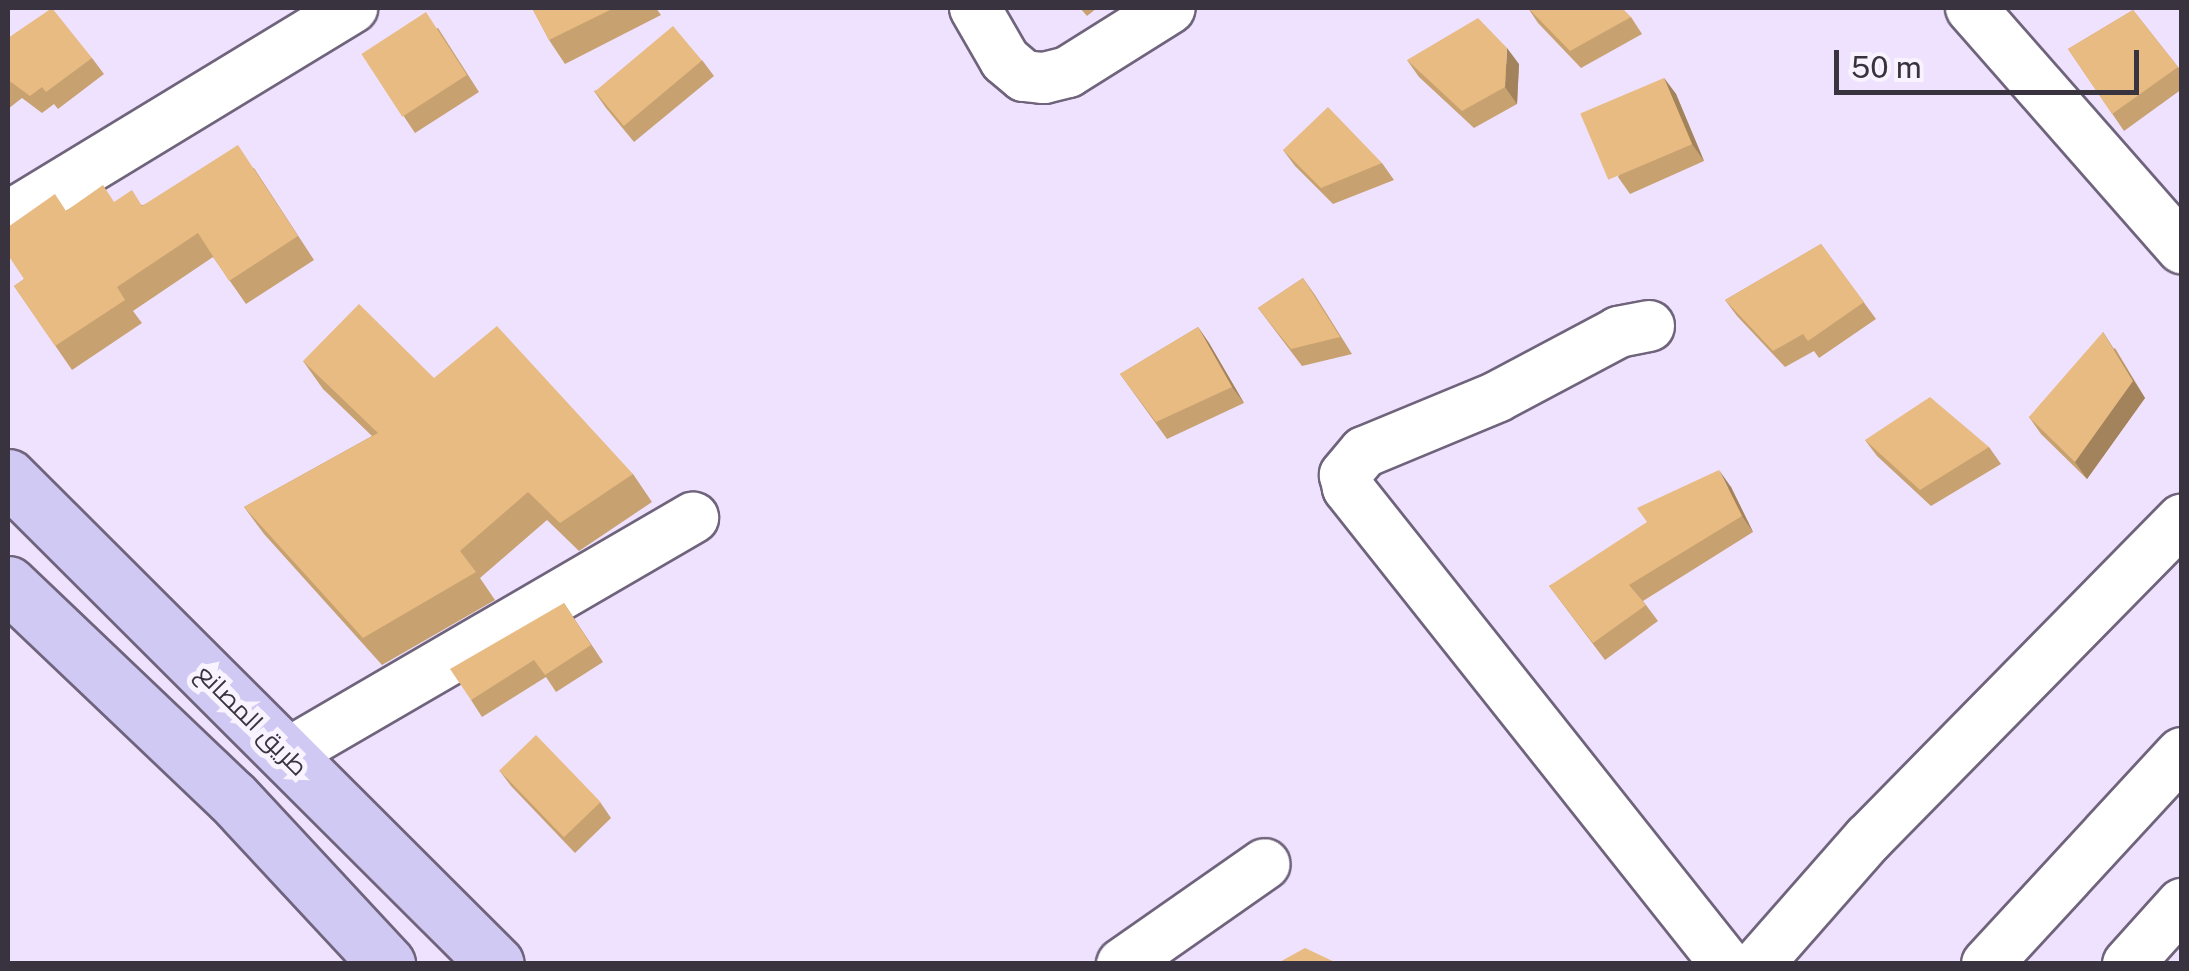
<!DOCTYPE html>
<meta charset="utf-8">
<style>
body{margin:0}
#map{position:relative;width:2189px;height:971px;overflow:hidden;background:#eee2fe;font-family:"Public Sans",Cairo,sans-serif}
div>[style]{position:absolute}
.roads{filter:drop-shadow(2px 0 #6f647c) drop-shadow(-2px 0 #6f647c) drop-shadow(0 2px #6f647c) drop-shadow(0 -2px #6f647c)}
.minor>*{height:50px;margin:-25px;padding:0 25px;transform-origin:25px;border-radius:25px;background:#fff}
.primary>*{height:55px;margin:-27.5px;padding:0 27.5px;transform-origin:27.5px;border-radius:27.5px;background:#d0c9f4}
.wall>*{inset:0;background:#c8a170}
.shaded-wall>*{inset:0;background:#a2835b}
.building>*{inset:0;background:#e8bb82;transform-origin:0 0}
span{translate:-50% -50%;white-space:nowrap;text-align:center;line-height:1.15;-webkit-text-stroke:10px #f8f3fe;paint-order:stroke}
.street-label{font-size:25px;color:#38333e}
.frame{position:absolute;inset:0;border:10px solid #38333e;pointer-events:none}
.scale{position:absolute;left:1834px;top:50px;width:305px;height:45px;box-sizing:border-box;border:5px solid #38333e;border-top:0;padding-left:12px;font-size:30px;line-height:35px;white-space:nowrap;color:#38333e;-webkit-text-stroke:8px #f8f3fe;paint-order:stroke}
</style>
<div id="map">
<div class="roads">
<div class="minor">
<div style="left:975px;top:8px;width:60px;rotate:60deg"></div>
<div style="left:1005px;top:60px;width:25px;rotate:40deg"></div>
<div style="left:1024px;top:76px;width:20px;rotate:6deg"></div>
<div style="left:1044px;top:78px;width:25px;rotate:-14deg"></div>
<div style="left:1068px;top:72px;width:120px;rotate:-32.1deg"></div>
<div style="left:1971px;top:8px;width:320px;rotate:48.7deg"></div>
<div style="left:8px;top:217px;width:403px;rotate:-31.3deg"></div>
<div style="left:1649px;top:326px;width:31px;rotate:169deg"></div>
<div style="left:1619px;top:332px;width:138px;rotate:152deg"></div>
<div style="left:1497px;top:397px;width:144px;rotate:157.5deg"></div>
<div style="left:1364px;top:452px;width:30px;rotate:130deg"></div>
<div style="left:1345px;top:475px;width:13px;rotate:77deg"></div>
<div style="left:1348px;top:488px;width:608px;rotate:51.55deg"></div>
<div style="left:287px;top:754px;width:470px;rotate:-30.2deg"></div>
<div style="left:1122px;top:964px;width:174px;rotate:-35deg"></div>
<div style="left:1758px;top:964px;width:167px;rotate:-48.7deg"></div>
<div style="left:1868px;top:839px;width:448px;rotate:-45.5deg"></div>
<div style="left:1987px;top:964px;width:287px;rotate:-47.3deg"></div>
<div style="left:2128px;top:964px;width:81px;rotate:-48deg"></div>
</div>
<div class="primary">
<div style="left:8px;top:477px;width:689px;rotate:44.94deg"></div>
<div style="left:8px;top:584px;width:309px;rotate:43.6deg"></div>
<div style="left:232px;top:797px;width:228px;rotate:47.1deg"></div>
</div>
</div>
<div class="wall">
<div style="clip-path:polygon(532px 8px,656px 8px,661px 15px,565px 64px,549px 40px)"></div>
<div style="clip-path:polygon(1080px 8px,1097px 8px,1087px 16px)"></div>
<div style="clip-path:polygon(1528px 8px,1631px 17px,1642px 34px,1581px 68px,1538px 23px)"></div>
<div style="clip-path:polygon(2133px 10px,2182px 72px,2182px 89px,2124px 131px,2068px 49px)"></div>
<div style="clip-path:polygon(438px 28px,479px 92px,415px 133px,362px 54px)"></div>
<div style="clip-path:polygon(8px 38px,92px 58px,104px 74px,58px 109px,54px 104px,42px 113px,22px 98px,8px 109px)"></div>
<div style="clip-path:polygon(702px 60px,714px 76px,634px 142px,606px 108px,594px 91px)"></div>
<div style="clip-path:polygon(1407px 60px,1519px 64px,1517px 104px,1474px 128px,1419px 77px)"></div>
<div style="clip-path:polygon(1664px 78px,1676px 94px,1704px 161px,1630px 194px,1618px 177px)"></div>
<div style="clip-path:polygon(1283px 150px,1382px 163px,1394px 180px,1333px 204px,1295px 166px)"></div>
<div style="clip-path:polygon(254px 168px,314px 260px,246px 304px,213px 257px,133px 311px,142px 323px,72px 370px,14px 286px,24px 279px,67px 210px,115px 202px,143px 205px)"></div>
<div style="clip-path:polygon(1821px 244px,1876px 319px,1819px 358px,1814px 351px,1785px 367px,1737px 316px,1725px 300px)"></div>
<div style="clip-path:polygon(1303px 278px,1315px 295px,1352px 354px,1302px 366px,1258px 308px)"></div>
<div style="clip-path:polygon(1198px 327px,1209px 343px,1244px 403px,1167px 439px,1120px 374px)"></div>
<div style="clip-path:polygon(2115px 348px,2145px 398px,2087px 479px,2041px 434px,2029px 417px)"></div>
<div style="clip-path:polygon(303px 361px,434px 378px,633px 474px,652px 502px,579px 551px,547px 520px,480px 578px,495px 600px,382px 665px,264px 534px,244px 507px,372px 436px,323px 389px)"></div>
<div style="clip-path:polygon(1865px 440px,1989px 447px,2001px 464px,1931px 506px,1877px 456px)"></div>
<div style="clip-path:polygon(1731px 487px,1753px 532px,1643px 601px,1658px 621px,1605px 660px,1549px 586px)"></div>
<div style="clip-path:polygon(564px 603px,603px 662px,556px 692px,546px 677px,482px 717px,471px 700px)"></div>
<div style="clip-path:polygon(499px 770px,600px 802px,611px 818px,575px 853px,511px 786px)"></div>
</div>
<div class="shaded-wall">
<div style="clip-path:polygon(1507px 48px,1519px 64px,1517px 104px,1505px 87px)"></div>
<div style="clip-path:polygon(1664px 78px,1676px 94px,1704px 161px,1692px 144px)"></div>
<div style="clip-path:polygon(1198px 327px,1209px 343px,1244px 403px,1232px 387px)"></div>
<div style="clip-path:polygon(2103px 332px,2145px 398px,2087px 479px,2075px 462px)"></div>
<div style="clip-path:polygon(1719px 470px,1731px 487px,1753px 532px,1742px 516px)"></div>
</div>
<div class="building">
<div style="clip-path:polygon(52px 8px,92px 58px,46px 92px,42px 87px,30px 96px,11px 82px,8px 84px,8px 38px)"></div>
<div style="clip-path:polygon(532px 8px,614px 8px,549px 40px)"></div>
<div style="clip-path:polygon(1528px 8px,1622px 8px,1631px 17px,1570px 51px)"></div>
<div style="clip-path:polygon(2133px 10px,2178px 67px,2112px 114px,2068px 49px)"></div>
<div style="left:426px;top:12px;width:75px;height:77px;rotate:57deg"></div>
<div style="clip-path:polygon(1478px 18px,1507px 48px,1505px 87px,1462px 111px,1407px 60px)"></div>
<div style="left:673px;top:26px;width:45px;height:102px;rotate:50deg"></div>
<div style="left:1664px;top:78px;width:72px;height:91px;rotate:67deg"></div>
<div style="clip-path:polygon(1328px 107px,1382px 163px,1321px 188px,1283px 150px)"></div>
<div style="clip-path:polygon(238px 145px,298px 236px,229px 281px,198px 233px,117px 287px,125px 300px,55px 346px,14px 286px,24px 279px,8px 255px,8px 227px,55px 194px,66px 211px,103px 185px,114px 202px,132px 190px,142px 206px)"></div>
<div style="clip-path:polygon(1821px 244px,1864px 302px,1808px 341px,1803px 334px,1773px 351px,1725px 300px)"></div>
<div style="clip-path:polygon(1303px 278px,1340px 337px,1291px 349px,1258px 308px)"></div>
<div style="clip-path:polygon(359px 304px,434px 378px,497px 326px,633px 474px,560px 523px,528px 492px,460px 551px,476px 572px,363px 638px,244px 507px,378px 433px,303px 361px)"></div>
<div style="clip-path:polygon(1198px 327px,1232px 387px,1156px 422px,1120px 374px)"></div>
<div style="clip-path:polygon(2103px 332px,2133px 381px,2075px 462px,2029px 417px)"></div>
<div style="clip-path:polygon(1930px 397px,1989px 447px,1920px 490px,1865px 440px)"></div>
<div style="clip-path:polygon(1719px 470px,1742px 516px,1629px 585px,1646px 605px,1593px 643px,1549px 586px,1647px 522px,1637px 508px)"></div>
<div style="clip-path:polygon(564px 603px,591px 645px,545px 675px,534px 660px,471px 700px,450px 669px)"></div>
<div style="left:536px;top:735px;width:93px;height:51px;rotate:46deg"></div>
<div style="clip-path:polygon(1305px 948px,1339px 964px,1276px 964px)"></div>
</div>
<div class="street-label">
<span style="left:252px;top:720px;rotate:45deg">طريق المصانع</span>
</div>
<div class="frame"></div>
<div class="scale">50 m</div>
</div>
